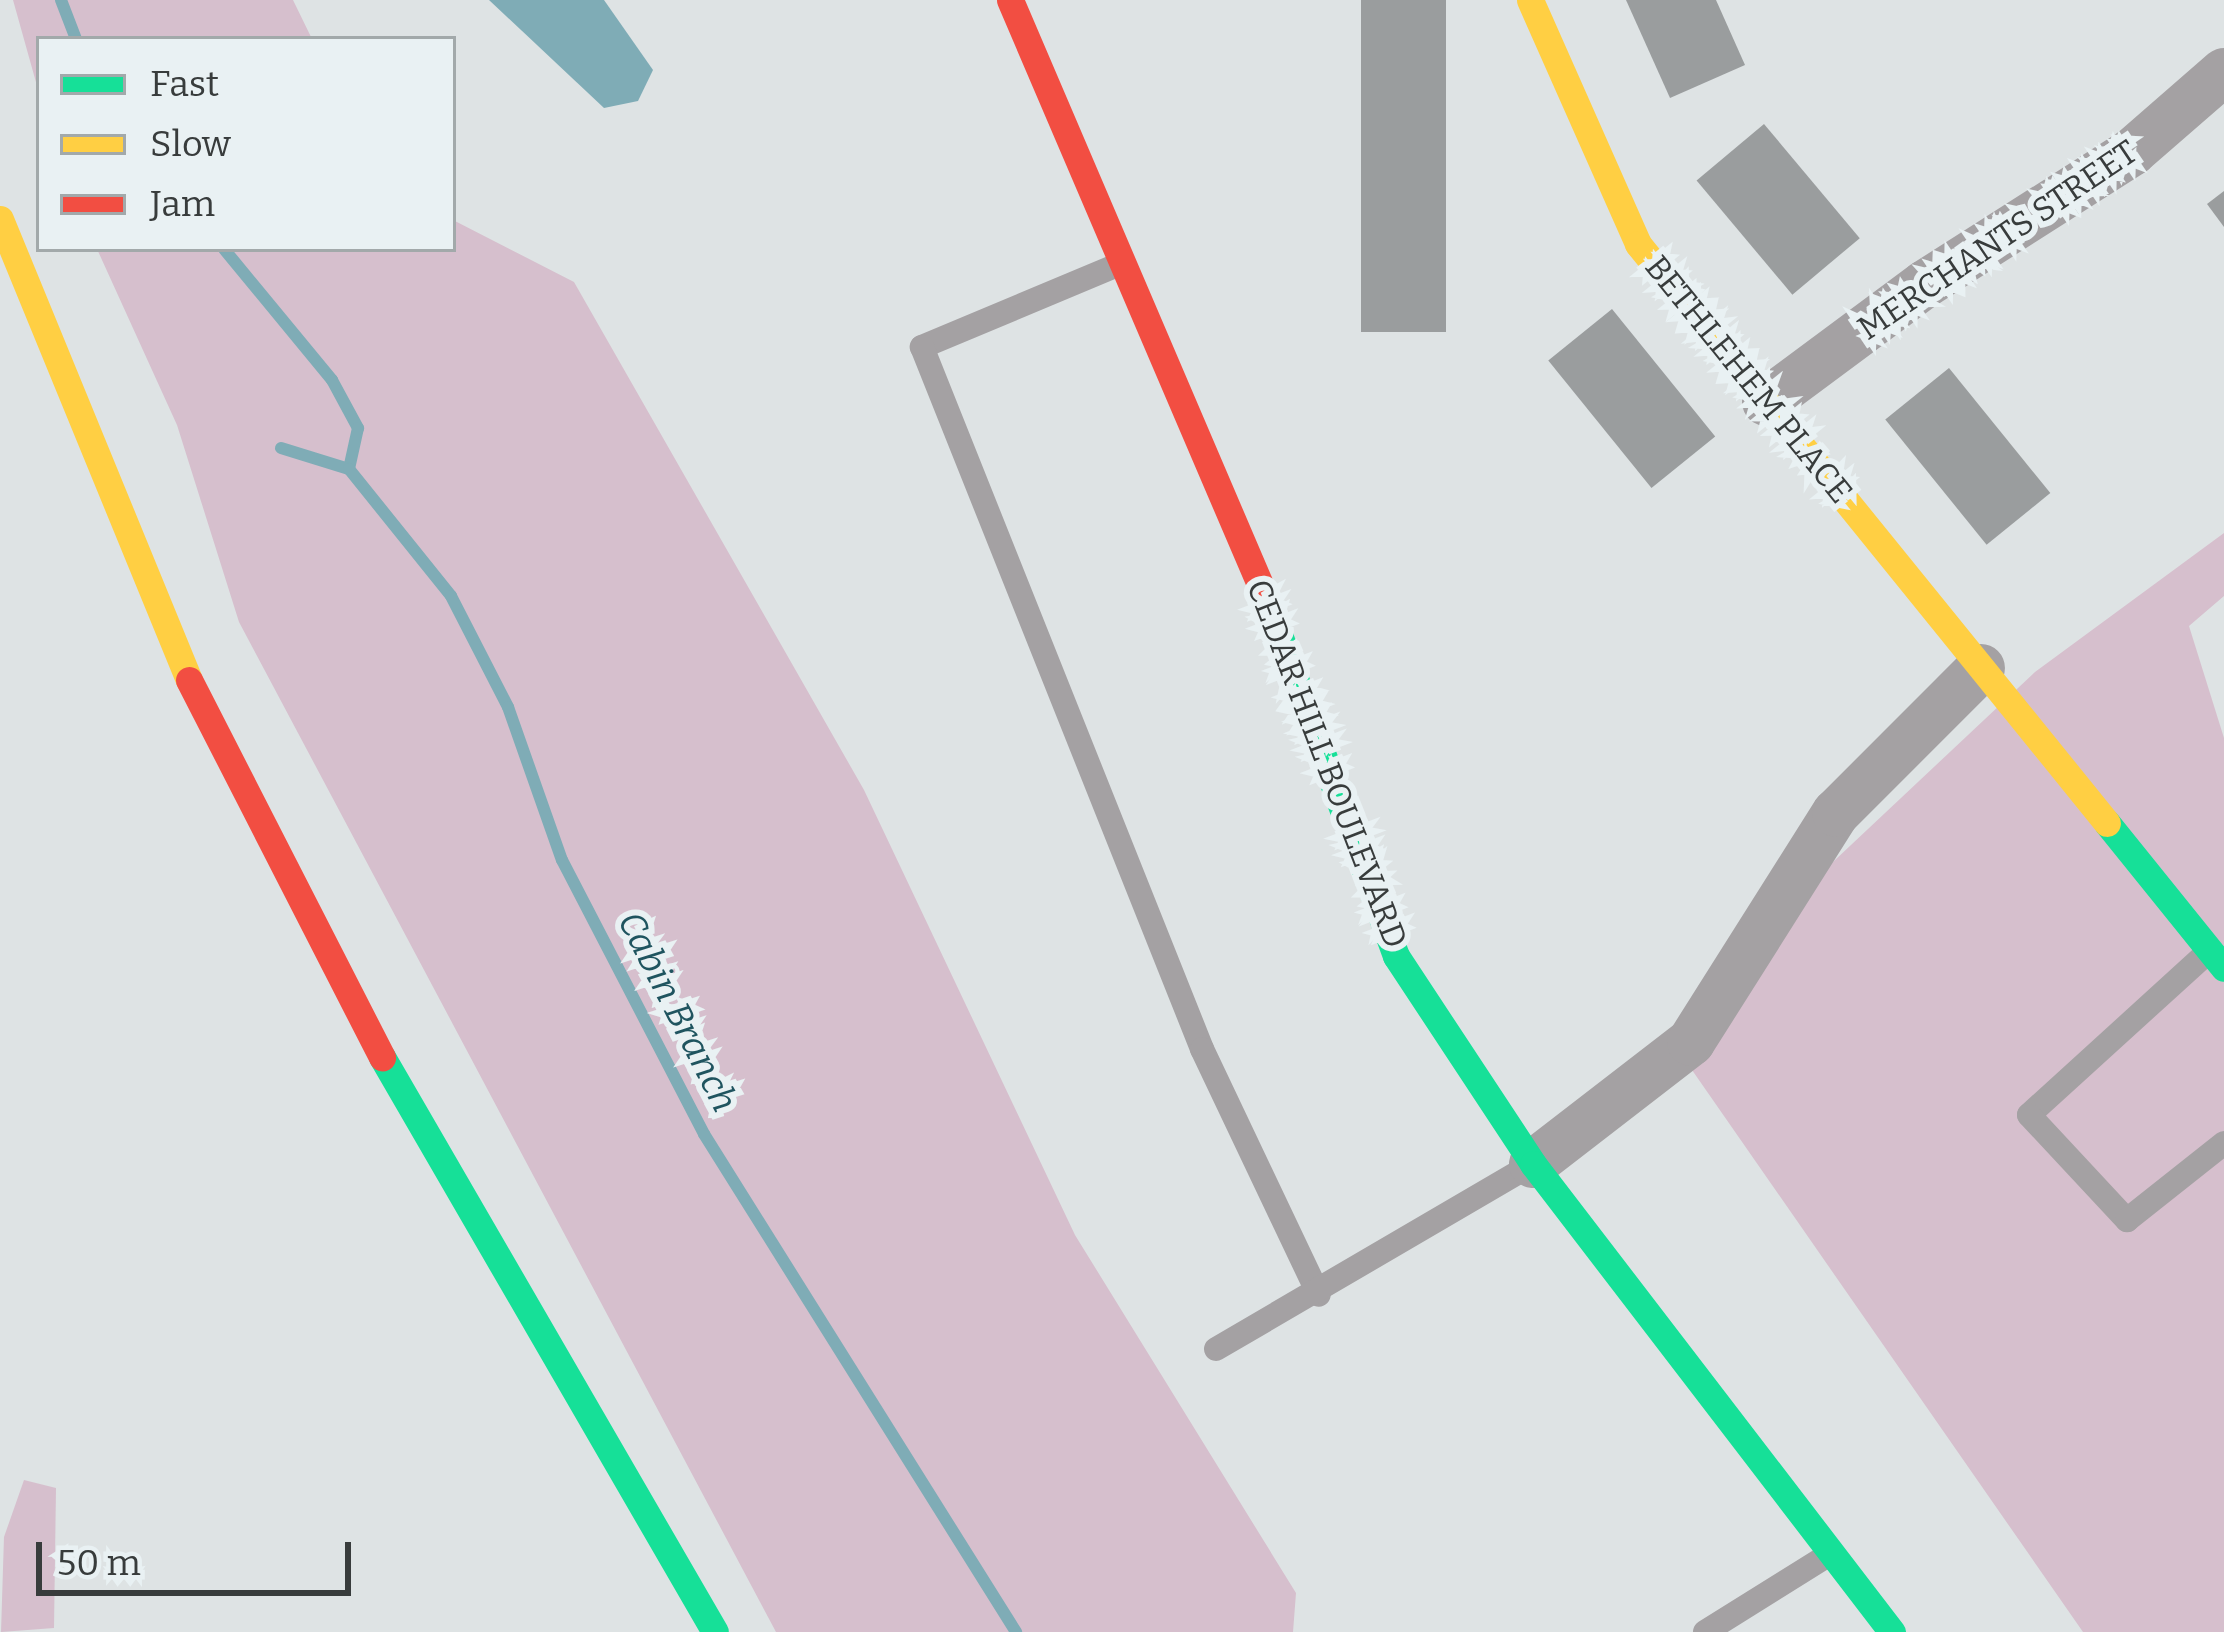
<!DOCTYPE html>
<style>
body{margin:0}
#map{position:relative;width:2224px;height:1632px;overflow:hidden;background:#dee3e4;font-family:Bitter,serif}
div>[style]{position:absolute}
.green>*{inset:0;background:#d6bfcd}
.water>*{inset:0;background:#7facb6}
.stream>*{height:12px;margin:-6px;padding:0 6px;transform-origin:6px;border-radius:6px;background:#7facb6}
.building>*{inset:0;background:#9a9d9e;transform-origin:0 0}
.lane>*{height:24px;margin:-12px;padding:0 12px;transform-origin:12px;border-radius:12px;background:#a4a1a3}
.street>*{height:48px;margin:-24px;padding:0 24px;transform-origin:24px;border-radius:24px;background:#a4a1a3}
.fast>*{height:27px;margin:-13.5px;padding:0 13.5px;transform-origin:13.5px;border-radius:13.5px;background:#16e098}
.slow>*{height:27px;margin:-13.5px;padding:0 13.5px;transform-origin:13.5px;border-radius:13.5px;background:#ffcf43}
.jam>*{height:27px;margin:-13.5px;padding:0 13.5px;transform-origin:13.5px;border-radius:13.5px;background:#f24e42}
span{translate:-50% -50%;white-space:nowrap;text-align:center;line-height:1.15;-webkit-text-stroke:12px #e9f1f3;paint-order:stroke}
.street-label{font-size:33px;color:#383c3c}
.water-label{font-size:36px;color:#1f545f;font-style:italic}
.legend{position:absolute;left:36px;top:36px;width:420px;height:216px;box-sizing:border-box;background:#e9f1f3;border:3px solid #a2a9aa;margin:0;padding:15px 21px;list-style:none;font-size:36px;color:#383c3c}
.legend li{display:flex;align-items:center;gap:24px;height:60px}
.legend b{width:60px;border:3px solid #a2a9aa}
.scale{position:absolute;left:36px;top:1542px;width:315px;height:54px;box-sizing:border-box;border:6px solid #383c3c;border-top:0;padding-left:15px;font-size:36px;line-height:42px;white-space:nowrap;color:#383c3c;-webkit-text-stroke:9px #e9f1f3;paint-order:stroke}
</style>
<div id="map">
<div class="green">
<div style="clip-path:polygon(13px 0,293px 0,312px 39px,39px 39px,39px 93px)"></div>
<div style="clip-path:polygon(453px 220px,574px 282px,864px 790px,1075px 1235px,1296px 1593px,1293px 1632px,776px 1632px,239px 622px,177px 425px,97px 249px,453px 249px)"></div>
<div style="clip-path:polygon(2224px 533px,2224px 596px,2189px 626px,2224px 738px,2224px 1632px,2083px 1632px,1692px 1070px,1801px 892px,2035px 672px)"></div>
<div style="clip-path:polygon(24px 1480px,56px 1488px,54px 1628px,1px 1632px,4px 1537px)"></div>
</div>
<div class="water">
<div style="clip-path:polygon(489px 0,604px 0,653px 70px,638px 101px,604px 108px)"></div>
</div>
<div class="stream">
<div style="left:61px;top:0;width:42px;rotate:69deg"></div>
<div style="left:224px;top:249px;width:170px;rotate:50.5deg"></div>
<div style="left:332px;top:380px;width:55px;rotate:61.6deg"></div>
<div style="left:358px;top:428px;width:42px;rotate:102.4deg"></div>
<div style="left:281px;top:448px;width:71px;rotate:17.2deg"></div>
<div style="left:349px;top:469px;width:163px;rotate:51.2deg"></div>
<div style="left:451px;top:596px;width:125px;rotate:62.8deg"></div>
<div style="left:508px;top:707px;width:162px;rotate:70.6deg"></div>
<div style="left:562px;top:860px;width:309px;rotate:62.6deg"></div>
<div style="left:704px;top:1134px;width:588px;rotate:57.93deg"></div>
</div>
<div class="building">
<div style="left:1361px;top:0;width:85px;height:332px"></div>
<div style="clip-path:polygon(1626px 0,1716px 0,1745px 65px,1670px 98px)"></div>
<div style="left:1764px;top:124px;width:149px;height:88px;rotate:50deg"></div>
<div style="clip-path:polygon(2224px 191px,2224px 227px,2207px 204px)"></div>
<div style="left:1612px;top:309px;width:164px;height:82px;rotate:51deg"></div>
<div style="left:1949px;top:368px;width:161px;height:82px;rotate:51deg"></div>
</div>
<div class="lane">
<div style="left:1120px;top:264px;width:215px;rotate:157.3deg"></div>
<div style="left:922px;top:347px;width:756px;rotate:68.25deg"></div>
<div style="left:1202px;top:1049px;width:272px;rotate:64.6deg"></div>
<div style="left:2208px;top:952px;width:242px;rotate:137.7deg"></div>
<div style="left:2029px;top:1115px;width:144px;rotate:47deg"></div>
<div style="left:2127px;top:1220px;width:124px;rotate:-38.4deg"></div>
<div style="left:1216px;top:1349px;width:365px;rotate:-30.3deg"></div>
<div style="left:1705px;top:1632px;width:147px;rotate:-32deg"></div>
</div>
<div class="street">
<div style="left:1766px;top:402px;width:198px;rotate:-36.6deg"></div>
<div style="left:1925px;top:284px;width:246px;rotate:-32.5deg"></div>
<div style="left:2132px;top:152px;width:122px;rotate:-41deg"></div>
<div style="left:1533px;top:1164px;width:200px;rotate:-37.7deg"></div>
<div style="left:1691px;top:1042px;width:271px;rotate:-57.7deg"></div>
<div style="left:1836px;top:813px;width:205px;rotate:-45deg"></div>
</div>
<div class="fast">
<div style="left:1265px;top:596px;width:383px;rotate:70deg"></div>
<div style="left:1396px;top:956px;width:249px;rotate:56.6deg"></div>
<div style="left:1533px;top:1164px;width:590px;rotate:52.51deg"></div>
<div style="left:2107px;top:823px;width:186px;rotate:51.1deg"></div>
<div style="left:382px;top:1057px;width:664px;rotate:59.92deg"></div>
</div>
<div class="slow">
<div style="left:1530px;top:0;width:267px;rotate:66.1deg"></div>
<div style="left:1638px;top:244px;width:745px;rotate:50.99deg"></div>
<div style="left:0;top:219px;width:498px;rotate:67.7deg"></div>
</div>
<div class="jam">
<div style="left:1010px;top:0;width:648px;rotate:66.84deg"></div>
<div style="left:189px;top:680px;width:424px;rotate:62.9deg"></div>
</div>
<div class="street-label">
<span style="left:1998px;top:241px;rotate:-34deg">MERCHANTS STREET</span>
<span style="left:1748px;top:380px;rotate:51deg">BETHLEHEM PLACE</span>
<span style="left:1326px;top:764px;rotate:69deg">CEDAR HILL BOULEVARD</span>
</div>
<div class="water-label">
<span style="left:677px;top:1012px;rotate:63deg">Cabin Branch</span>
</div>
<ul class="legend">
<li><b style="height:15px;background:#16e098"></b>Fast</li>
<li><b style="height:15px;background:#ffcf43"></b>Slow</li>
<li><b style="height:15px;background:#f24e42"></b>Jam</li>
</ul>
<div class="scale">50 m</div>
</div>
